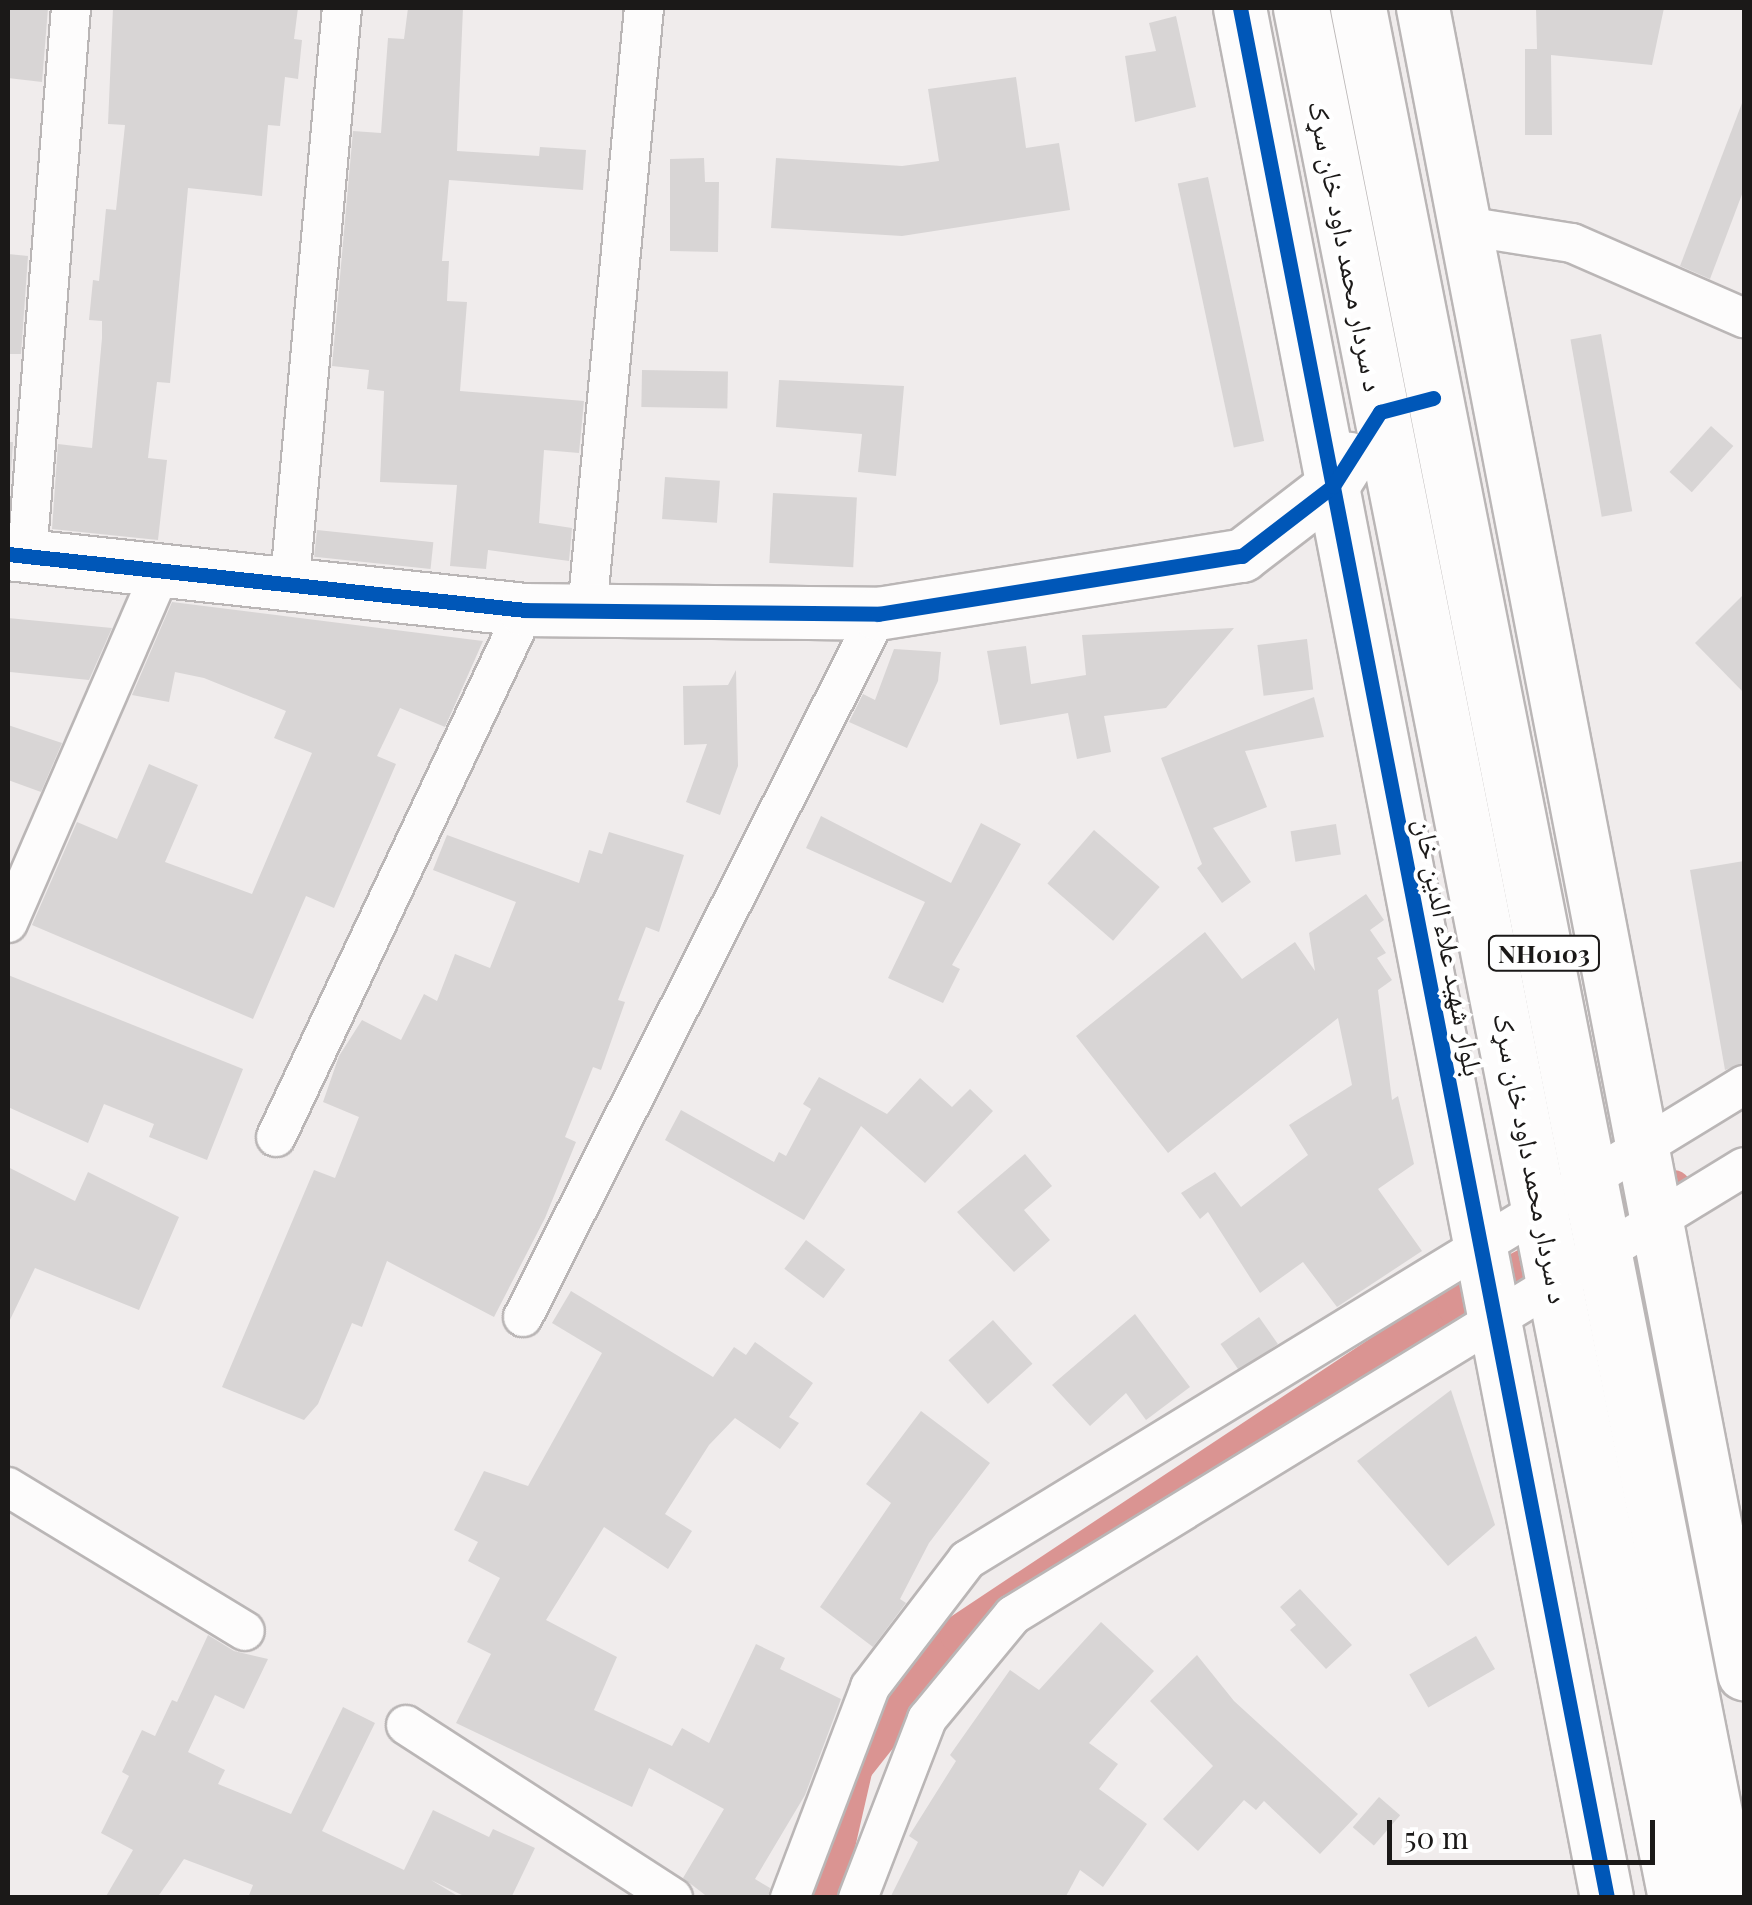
<!DOCTYPE html>
<meta charset="utf-8">
<style>
body{margin:0}
#map{position:relative;width:1752px;height:1905px;overflow:hidden;background:#f0ecec;font-family:"Playfair Display","Noto Naskh Arabic",serif}
div>[style]{position:absolute}
.canal>*{height:38px;margin:-19px;padding:0 19px;transform-origin:19px;border-radius:19px;background:#da9492}
.building>*{inset:0;background:#d8d5d5;transform-origin:0 0}
.roads{filter:drop-shadow(2px 0 #bab6b6) drop-shadow(-2px 0 #bab6b6) drop-shadow(0 2px #bab6b6) drop-shadow(0 -2px #bab6b6)}
.street>*{height:38px;margin:-19px;padding:0 19px;transform-origin:19px;border-radius:19px;background:#fdfcfc}
.secondary>*{height:52px;margin:-26px;padding:0 26px;transform-origin:26px;border-radius:26px;background:#fdfcfc}
.highway>*{height:55px;margin:-27.5px;padding:0 27.5px;transform-origin:27.5px;border-radius:27.5px;background:#fdfcfc}
.cycleway>*{height:15px;margin:-7.5px;padding:0 7.5px;transform-origin:7.5px;border-radius:7.5px;background:#0057b8}
span{translate:-50% -50%;white-space:nowrap;text-align:center;line-height:1.15;-webkit-text-stroke:8px #fff;paint-order:stroke}
.shield-label span{padding:2px 8px;background:#fff;border:2px solid;border-radius:8px;-webkit-text-stroke-width:0}
.shield-label{font-size:25px;color:#1b1918;font-weight:700}
.street-label{font-size:28px;color:#1b1918}
.frame{position:absolute;inset:0;border:10px solid #1b1918;pointer-events:none}
.scale{position:absolute;left:1387px;top:1820px;width:268px;height:45px;box-sizing:border-box;border:5px solid #1b1918;border-top:0;padding-left:12px;font-size:30px;line-height:35px;white-space:nowrap;color:#1b1918;-webkit-text-stroke:8px #fff;paint-order:stroke}
</style>
<div id="map">
<div class="canal">
<div style="left:824px;top:1898px;width:134px;rotate:-77.1deg"></div>
<div style="left:854px;top:1767px;width:169px;rotate:-51.7deg"></div>
<div style="left:959px;top:1634px;width:595px;rotate:-33.56deg"></div>
<div style="left:1455px;top:1305px;width:247px;rotate:-28deg"></div>
</div>
<div class="building">
<div style="clip-path:polygon(8px 8px,48px 8px,42px 82px,8px 78px)"></div>
<div style="clip-path:polygon(113px 8px,298px 8px,294px 39px,302px 40px,298px 79px,285px 77px,280px 126px,268px 125px,262px 196px,188px 188px,170px 383px,157px 382px,148px 458px,167px 460px,158px 540px,52px 529px,58px 444px,92px 448px,102px 338px,102px 321px,89px 320px,93px 280px,99px 281px,106px 209px,116px 210px,125px 125px,108px 124px)"></div>
<div style="clip-path:polygon(408px 8px,463px 8px,457px 151px,539px 156px,540px 147px,586px 150px,583px 190px,449px 180px,442px 261px,449px 261px,447px 301px,467px 302px,460px 391px,584px 401px,579px 453px,544px 450px,539px 523px,572px 528px,569px 561px,488px 550px,486px 569px,450px 566px,457px 485px,380px 482px,384px 391px,367px 389px,369px 370px,332px 366px,353px 131px,381px 133px,388px 38px,404px 39px)"></div>
<div style="clip-path:polygon(1536px 8px,1664px 8px,1652px 65px,1551px 55px,1552px 135px,1525px 135px,1525px 49px,1537px 49px)"></div>
<div style="clip-path:polygon(1176px 16px,1196px 107px,1135px 122px,1125px 56px,1156px 51px,1149px 23px)"></div>
<div style="clip-path:polygon(1016px 77px,1026px 148px,1059px 143px,1070px 210px,902px 236px,771px 228px,776px 158px,902px 166px,939px 161px,928px 89px)"></div>
<div style="clip-path:polygon(1742px 103px,1744px 189px,1710px 279px,1680px 266px)"></div>
<div style="clip-path:polygon(704px 158px,705px 182px,719px 182px,718px 252px,670px 251px,670px 159px)"></div>
<div style="left:1208px;top:177px;width:270px;height:31px;rotate:78deg"></div>
<div style="clip-path:polygon(8px 254px,28px 256px,21px 354px,8px 354px)"></div>
<div style="left:1601px;top:334px;width:180px;height:31px;rotate:80deg"></div>
<div style="left:642px;top:370px;width:86px;height:37px;rotate:1deg"></div>
<div style="clip-path:polygon(779px 380px,904px 386px,896px 476px,858px 472px,862px 434px,776px 427px)"></div>
<div style="left:1711px;top:426px;width:30px;height:62px;rotate:42deg"></div>
<div style="clip-path:polygon(8px 442px,13px 442px,8px 517px)"></div>
<div style="left:665px;top:477px;width:55px;height:42px;rotate:4deg"></div>
<div style="left:773px;top:493px;width:84px;height:70px;rotate:3deg"></div>
<div style="left:317px;top:530px;width:117px;height:27px;rotate:6deg"></div>
<div style="clip-path:polygon(1744px 594px,1744px 693px,1695px 643px)"></div>
<div style="clip-path:polygon(172px 602px,483px 641px,445px 727px,400px 708px,377px 756px,396px 764px,334px 908px,306px 896px,253px 1019px,32px 925px,77px 822px,117px 839px,149px 764px,198px 785px,165px 862px,252px 894px,312px 753px,274px 738px,286px 711px,204px 678px,175px 672px,169px 702px,132px 695px)"></div>
<div style="clip-path:polygon(8px 618px,112px 628px,89px 680px,10px 672px)"></div>
<div style="clip-path:polygon(1234px 628px,1166px 708px,1104px 716px,1111px 752px,1077px 759px,1068px 713px,1000px 725px,987px 651px,1026px 646px,1031px 684px,1086px 675px,1082px 635px)"></div>
<div style="left:1307px;top:639px;width:51px;height:50px;rotate:83deg"></div>
<div style="clip-path:polygon(894px 649px,941px 652px,938px 681px,907px 748px,849px 722px,863px 694px,875px 700px)"></div>
<div style="clip-path:polygon(736px 670px,738px 766px,720px 815px,686px 802px,707px 744px,684px 745px,683px 686px,728px 685px)"></div>
<div style="clip-path:polygon(1314px 697px,1324px 737px,1245px 751px,1267px 807px,1213px 828px,1251px 882px,1222px 903px,1197px 868px,1202px 864px,1161px 758px)"></div>
<div style="clip-path:polygon(8px 725px,62px 743px,41px 792px,8px 780px)"></div>
<div style="clip-path:polygon(821px 816px,951px 883px,981px 823px,1021px 844px,952px 965px,960px 969px,943px 1003px,888px 978px,925px 902px,806px 848px)"></div>
<div style="left:1336px;top:824px;width:31px;height:46px;rotate:81deg"></div>
<div style="left:1094px;top:830px;width:87px;height:71px;rotate:41deg"></div>
<div style="clip-path:polygon(609px 832px,684px 855px,659px 932px,646px 927px,618px 1000px,625px 1002px,601px 1070px,593px 1067px,565px 1137px,576px 1142px,545px 1218px,494px 1317px,387px 1261px,362px 1327px,352px 1323px,318px 1404px,304px 1420px,222px 1387px,314px 1170px,335px 1178px,359px 1117px,323px 1102px,339px 1056px,362px 1020px,401px 1040px,424px 994px,437px 1001px,455px 954px,490px 968px,516px 902px,433px 870px,447px 835px,579px 883px,589px 850px,602px 854px)"></div>
<div style="clip-path:polygon(1744px 861px,1744px 1063px,1725px 1070px,1690px 870px)"></div>
<div style="clip-path:polygon(1366px 894px,1384px 920px,1370px 930px,1386px 953px,1377px 958px,1392px 980px,1378px 990px,1392px 1100px,1398px 1096px,1414px 1164px,1378px 1189px,1422px 1251px,1337px 1307px,1303px 1262px,1260px 1293px,1208px 1212px,1200px 1219px,1181px 1193px,1215px 1172px,1241px 1207px,1308px 1155px,1289px 1125px,1352px 1085px,1338px 1018px,1168px 1153px,1076px 1036px,1205px 932px,1242px 979px,1295px 942px,1315px 971px,1309px 933px)"></div>
<div style="clip-path:polygon(8px 975px,243px 1069px,207px 1160px,149px 1137px,154px 1124px,104px 1104px,88px 1143px,8px 1107px)"></div>
<div style="clip-path:polygon(819px 1077px,887px 1114px,920px 1078px,952px 1107px,970px 1089px,993px 1111px,925px 1183px,861px 1126px,804px 1220px,665px 1140px,681px 1110px,774px 1162px,779px 1152px,786px 1156px,811px 1109px,803px 1104px)"></div>
<div style="clip-path:polygon(1025px 1154px,1052px 1186px,1024px 1210px,1050px 1240px,1014px 1272px,957px 1212px)"></div>
<div style="clip-path:polygon(8px 1167px,75px 1201px,88px 1172px,179px 1217px,139px 1310px,35px 1268px,8px 1324px)"></div>
<div style="left:806px;top:1240px;width:49px;height:36px;rotate:37deg"></div>
<div style="clip-path:polygon(571px 1291px,713px 1377px,734px 1347px,746px 1355px,755px 1342px,813px 1383px,789px 1417px,799px 1423px,780px 1449px,735px 1418px,709px 1445px,665px 1514px,692px 1531px,668px 1569px,604px 1527px,546px 1620px,617px 1657px,594px 1710px,672px 1746px,682px 1728px,709px 1743px,756px 1644px,785px 1658px,780px 1669px,841px 1699px,805px 1795px,755px 1879px,770px 1888px,768px 1898px,709px 1898px,683px 1878px,724px 1809px,649px 1768px,632px 1807px,456px 1723px,491px 1654px,467px 1642px,500px 1578px,468px 1561px,478px 1542px,454px 1530px,484px 1471px,528px 1486px,602px 1353px,552px 1323px)"></div>
<div style="clip-path:polygon(1135px 1314px,1190px 1387px,1146px 1420px,1126px 1393px,1090px 1426px,1052px 1385px)"></div>
<div style="left:1259px;top:1317px;width:33px;height:47px;rotate:55deg"></div>
<div style="left:993px;top:1320px;width:59px;height:60px;rotate:48deg"></div>
<div style="clip-path:polygon(1451px 1390px,1495px 1525px,1448px 1566px,1357px 1461px)"></div>
<div style="clip-path:polygon(921px 1411px,990px 1463px,929px 1543px,900px 1599px,906px 1603px,873px 1647px,820px 1607px,891px 1503px,866px 1484px)"></div>
<div style="clip-path:polygon(1300px 1589px,1352px 1645px,1326px 1669px,1290px 1630px,1296px 1625px,1280px 1607px)"></div>
<div style="clip-path:polygon(1101px 1622px,1154px 1671px,1089px 1743px,1118px 1764px,1099px 1789px,1147px 1824px,1103px 1887px,1080px 1870px,1065px 1898px,890px 1898px,918px 1842px,909px 1836px,956px 1761px,950px 1755px,1010px 1670px,1039px 1690px)"></div>
<div style="clip-path:polygon(208px 1635px,234px 1651px,268px 1659px,244px 1709px,215px 1695px,188px 1752px,225px 1770px,218px 1784px,291px 1814px,343px 1707px,375px 1723px,322px 1831px,404px 1870px,433px 1810px,489px 1837px,493px 1829px,535px 1848px,511px 1898px,468px 1898px,431px 1880px,461px 1898px,248px 1898px,253px 1885px,184px 1859px,157px 1898px,105px 1898px,133px 1850px,101px 1833px,129px 1776px,122px 1772px,142px 1730px,155px 1736px,172px 1700px,177px 1702px)"></div>
<div style="left:1476px;top:1636px;width:38px;height:77px;rotate:60deg"></div>
<div style="clip-path:polygon(1197px 1655px,1234px 1701px,1358px 1814px,1320px 1854px,1264px 1801px,1256px 1810px,1244px 1800px,1198px 1851px,1163px 1819px,1213px 1766px,1150px 1701px)"></div>
<div style="left:1379px;top:1797px;width:28px;height:40px;rotate:41deg"></div>
</div>
<div class="roads">
<div class="street">
<div style="left:1465px;top:226px;width:108px;rotate:9deg"></div>
<div style="left:1572px;top:243px;width:188px;rotate:23.6deg"></div>
<div style="left:27px;top:555px;width:549px;rotate:-85.4deg"></div>
<div style="left:290px;top:580px;width:574px;rotate:-84.81deg"></div>
<div style="left:587px;top:611px;width:606px;rotate:-84.6deg"></div>
<div style="left:8px;top:923px;width:391px;rotate:-66.5deg"></div>
<div style="left:276px;top:1137px;width:583px;rotate:-64.71deg"></div>
<div style="left:523px;top:1317px;width:788px;rotate:-63.21deg"></div>
<div style="left:8px;top:1487px;width:277px;rotate:31.3deg"></div>
<div style="left:406px;top:1725px;width:318px;rotate:32.9deg"></div>
<div style="left:790px;top:1898px;width:226px;rotate:-69.2deg"></div>
<div style="left:870px;top:1687px;width:160px;rotate:-52.6deg"></div>
<div style="left:967px;top:1560px;width:911px;rotate:-31.44deg"></div>
<div style="left:858px;top:1898px;width:192px;rotate:-68.9deg"></div>
<div style="left:927px;top:1719px;width:135px;rotate:-50.4deg"></div>
<div style="left:1013px;top:1615px;width:857px;rotate:-31.5deg"></div>
</div>
<div class="secondary">
<div style="left:1240px;top:8px;width:1925px;rotate:79.01deg"></div>
<div style="left:1423px;top:8px;width:1697px;rotate:79.09deg"></div>
<div style="left:8px;top:554px;width:520px;rotate:6.18deg"></div>
<div style="left:525px;top:610px;width:353px;rotate:0.6deg"></div>
<div style="left:878px;top:614px;width:369px;rotate:-9.1deg"></div>
<div style="left:1242px;top:556px;width:115px;rotate:-37.6deg"></div>
<div style="left:1333px;top:486px;width:32px;rotate:-58deg"></div>
</div>
<div class="highway">
<div style="left:1301px;top:8px;width:1927px;rotate:78.78deg"></div>
<div style="left:1358px;top:8px;width:1926px;rotate:78.84deg"></div>
</div>
</div>
<div class="cycleway">
<div style="left:1240px;top:8px;width:1925px;rotate:79.01deg"></div>
<div style="left:8px;top:554px;width:520px;rotate:6.18deg"></div>
<div style="left:525px;top:610px;width:353px;rotate:0.6deg"></div>
<div style="left:878px;top:614px;width:369px;rotate:-9.1deg"></div>
<div style="left:1242px;top:556px;width:115px;rotate:-37.6deg"></div>
<div style="left:1333px;top:486px;width:88px;rotate:-57.6deg"></div>
<div style="left:1380px;top:412px;width:55px;rotate:-14.8deg"></div>
</div>
<div class="shield-label">
<span style="left:1544px;top:953px">NH0103</span>
</div>
<div class="street-label">
<span style="left:1347px;top:246px;rotate:79deg">د سردار محمد داود خان سړک</span>
<span style="left:1450px;top:947px;rotate:79deg">بلوار شهید علاء الدین خان</span>
<span style="left:1532px;top:1158px;rotate:79deg">د سردار محمد داود خان سړک</span>
</div>
<div class="frame"></div>
<div class="scale">50 m</div>
</div>
